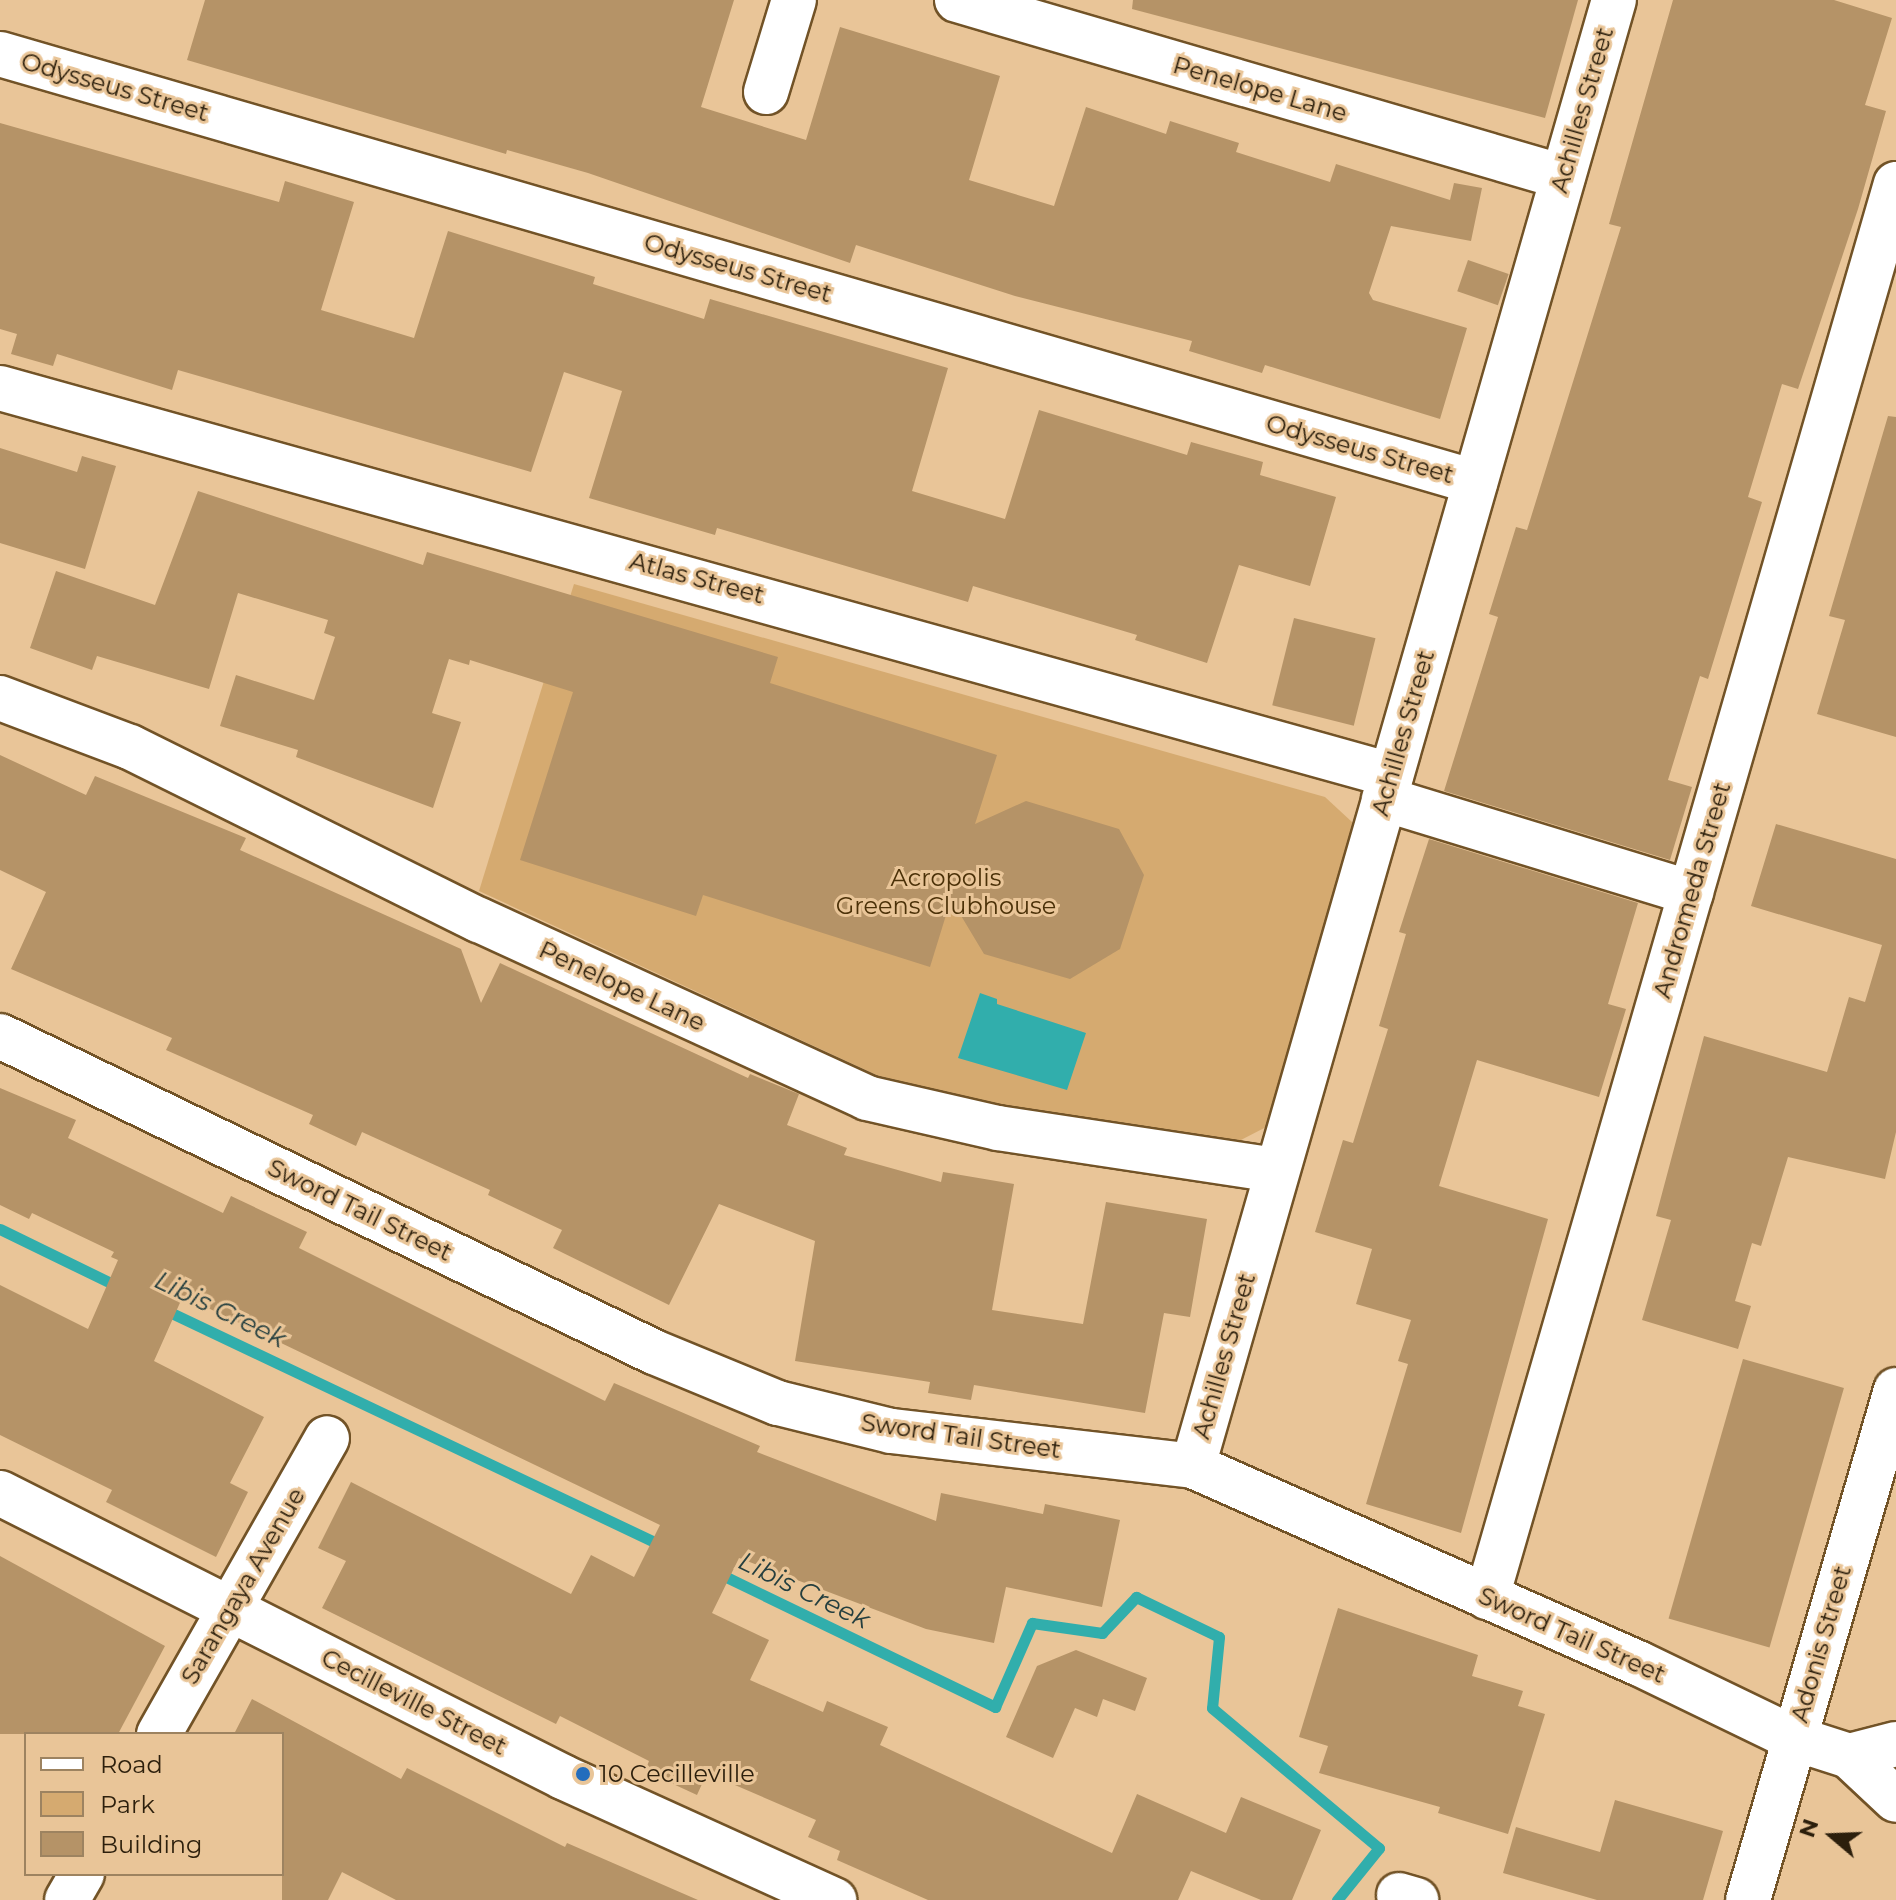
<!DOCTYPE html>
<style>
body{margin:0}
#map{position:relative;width:1896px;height:1900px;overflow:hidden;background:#e9c598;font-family:Montserrat,sans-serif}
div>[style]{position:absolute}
.green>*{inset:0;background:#d5aa70}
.water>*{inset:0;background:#31aeac}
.stream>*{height:11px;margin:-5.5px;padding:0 5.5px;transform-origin:5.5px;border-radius:5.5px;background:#31aeac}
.building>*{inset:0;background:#b59367;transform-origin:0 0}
.roads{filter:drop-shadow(2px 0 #725327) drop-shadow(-2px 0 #725327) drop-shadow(0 2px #725327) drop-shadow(0 -2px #725327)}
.minor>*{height:44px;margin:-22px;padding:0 22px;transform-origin:22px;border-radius:22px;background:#fff}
.dots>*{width:22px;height:22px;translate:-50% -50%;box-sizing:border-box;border:4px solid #e9c598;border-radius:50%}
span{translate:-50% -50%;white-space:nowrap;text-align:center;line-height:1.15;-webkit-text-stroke:6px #e9c598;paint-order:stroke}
.street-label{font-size:24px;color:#2c1f0c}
.park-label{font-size:24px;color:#4b3108}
.poi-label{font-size:24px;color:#2c1f0c}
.left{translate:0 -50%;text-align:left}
.water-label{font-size:26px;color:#253f3f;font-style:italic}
.legend{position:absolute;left:24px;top:1732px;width:260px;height:144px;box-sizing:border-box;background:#e9c598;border:2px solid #9d8360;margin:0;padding:10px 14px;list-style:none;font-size:24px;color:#2c1f0c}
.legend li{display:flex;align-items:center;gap:16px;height:40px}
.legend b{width:40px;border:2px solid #9d8360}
.north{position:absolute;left:1792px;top:1796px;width:80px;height:80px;-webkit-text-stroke:6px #e9c598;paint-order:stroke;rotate:289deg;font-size:22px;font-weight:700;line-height:32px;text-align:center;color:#2c1f0c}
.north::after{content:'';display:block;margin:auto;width:28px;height:36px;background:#2c1f0c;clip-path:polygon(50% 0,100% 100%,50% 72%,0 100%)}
</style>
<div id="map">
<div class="green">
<div style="clip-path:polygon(574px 584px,1325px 797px,1352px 822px,1354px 840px,1270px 1125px,1239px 1141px,1167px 1135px,1016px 1109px,879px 1076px,479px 891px)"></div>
</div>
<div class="water">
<div style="clip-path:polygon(980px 993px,997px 999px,997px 1004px,1086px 1033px,1067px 1090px,958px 1058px)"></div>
</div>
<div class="stream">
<div style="left:0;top:1229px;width:135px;rotate:26deg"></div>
<div style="left:161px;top:1308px;width:556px;rotate:25.37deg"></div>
<div style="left:718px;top:1573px;width:308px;rotate:25.8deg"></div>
<div style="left:995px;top:1707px;width:92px;rotate:-66.2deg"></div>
<div style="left:1032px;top:1623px;width:71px;rotate:8.1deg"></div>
<div style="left:1102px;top:1633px;width:50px;rotate:-46.6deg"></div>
<div style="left:1136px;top:1597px;width:92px;rotate:25.7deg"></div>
<div style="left:1219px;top:1637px;width:71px;rotate:95.6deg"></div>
<div style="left:1212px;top:1708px;width:218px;rotate:40deg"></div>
<div style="left:1379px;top:1848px;width:67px;rotate:128.9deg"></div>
</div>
<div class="building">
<div style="clip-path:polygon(205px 0,734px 0,701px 107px,806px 140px,840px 27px,1000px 76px,969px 180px,1054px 206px,1086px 107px,1166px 134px,1170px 121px,1239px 143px,1236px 152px,1330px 182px,1336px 164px,1450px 200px,1454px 183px,1482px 188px,1471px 241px,1391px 226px,1369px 293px,1373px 300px,1467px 328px,1440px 419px,1265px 365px,1262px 373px,1189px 351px,1192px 341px,1015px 296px,856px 245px,850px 263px,588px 173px,507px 150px,506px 154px,187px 60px)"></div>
<div style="clip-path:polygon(1133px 0,1578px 0,1545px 118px,1132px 9px)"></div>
<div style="clip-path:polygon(1673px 0,1834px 0,1892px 18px,1865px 105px,1886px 111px,1858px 209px,1798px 389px,1782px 384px,1748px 497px,1762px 502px,1708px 679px,1700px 676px,1668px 780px,1692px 787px,1670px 860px,1444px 791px,1498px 617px,1489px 614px,1516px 527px,1527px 530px,1621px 227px,1609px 224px)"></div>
<div style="clip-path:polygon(0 123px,279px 202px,285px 181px,354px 202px,321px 310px,414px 338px,448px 231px,595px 277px,593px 284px,704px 319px,710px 299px,948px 368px,912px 491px,1005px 519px,1039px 410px,1187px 455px,1191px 442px,1263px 462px,1260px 475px,1336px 497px,1310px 586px,1239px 565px,1207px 663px,1135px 640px,1137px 635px,973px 586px,968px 602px,717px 528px,715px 535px,589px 498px,622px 391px,564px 372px,531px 472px,178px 370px,172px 390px,57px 354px,53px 366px,11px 354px,17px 334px,0 329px)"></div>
<div style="left:1468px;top:260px;width:43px;height:33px;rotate:19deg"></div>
<div style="clip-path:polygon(1888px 416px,1896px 417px,1896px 737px,1817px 714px,1845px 620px,1829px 616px)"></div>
<div style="clip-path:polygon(0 448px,77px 472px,82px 456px,116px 466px,85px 569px,0 543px)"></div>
<div style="clip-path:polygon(198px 491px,423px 565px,427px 552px,778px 657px,770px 683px,997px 755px,975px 824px,1026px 801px,1119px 829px,1144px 875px,1120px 949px,1070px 979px,984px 954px,951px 899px,930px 967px,703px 895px,696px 916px,520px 860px,573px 692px,470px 660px,469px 665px,449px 659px,432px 713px,461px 722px,433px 808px,296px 757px,298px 750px,220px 726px,236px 675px,314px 700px,335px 637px,324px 633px,328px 620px,238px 593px,209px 689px,97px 656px,92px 670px,30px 648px,56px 571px,155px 605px)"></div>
<div style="left:1294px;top:618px;width:84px;height:90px;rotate:14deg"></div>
<div style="clip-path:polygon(0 755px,86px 795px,95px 776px,246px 838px,240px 850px,461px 949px,481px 1003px,500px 963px,748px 1078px,750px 1074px,799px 1094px,787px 1125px,847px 1148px,844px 1155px,941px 1182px,943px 1172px,1014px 1184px,992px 1310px,1083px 1324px,1106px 1202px,1207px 1219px,1190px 1317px,1164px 1313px,1145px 1413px,974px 1385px,971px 1400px,928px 1393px,930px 1382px,795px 1361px,815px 1241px,719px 1204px,669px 1305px,553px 1248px,562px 1230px,488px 1195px,490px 1190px,362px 1132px,356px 1146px,309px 1124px,313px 1115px,166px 1050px,172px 1038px,11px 969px,46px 892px,0 870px)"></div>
<div style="clip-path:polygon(1776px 824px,1896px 859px,1896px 1132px,1885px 1179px,1788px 1157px,1761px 1246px,1752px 1243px,1735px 1301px,1751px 1306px,1738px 1349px,1642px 1320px,1671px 1220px,1656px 1216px,1704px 1036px,1827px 1072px,1849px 997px,1865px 1002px,1882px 945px,1751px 906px)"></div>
<div style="clip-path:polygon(1429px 839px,1638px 903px,1608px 1004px,1626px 1009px,1599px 1097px,1477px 1060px,1439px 1186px,1548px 1219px,1461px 1533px,1366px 1504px,1408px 1364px,1398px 1361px,1411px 1320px,1356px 1304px,1372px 1249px,1315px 1232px,1343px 1140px,1353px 1143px,1388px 1029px,1379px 1026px,1406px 934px,1399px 932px)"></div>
<div style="clip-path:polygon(0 1088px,76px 1120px,68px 1138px,223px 1213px,231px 1196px,307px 1232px,299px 1248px,605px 1401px,614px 1383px,760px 1446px,757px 1452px,936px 1521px,941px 1493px,1043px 1514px,1045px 1504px,1120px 1520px,1102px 1607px,1006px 1587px,994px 1643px,926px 1629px,739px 1558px,712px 1613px,769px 1640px,750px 1680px,823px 1712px,827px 1701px,888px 1727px,880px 1745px,1112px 1853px,1137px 1794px,1226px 1833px,1241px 1797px,1321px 1830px,1292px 1900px,1261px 1900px,1191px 1871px,1178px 1900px,928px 1900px,837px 1860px,840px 1851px,808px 1837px,816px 1820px,707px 1773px,697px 1795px,645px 1771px,649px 1761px,560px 1716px,556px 1724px,322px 1608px,346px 1561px,318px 1548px,351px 1482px,571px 1594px,591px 1555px,634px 1577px,660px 1525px,183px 1296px,154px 1361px,264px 1417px,230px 1483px,248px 1492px,216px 1557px,106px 1502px,112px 1490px,0 1435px,0 1285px,88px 1329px,118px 1260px,111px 1257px,114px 1252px,32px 1213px,29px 1219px,0 1205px)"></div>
<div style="left:1743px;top:1359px;width:105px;height:270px;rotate:16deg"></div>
<div style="clip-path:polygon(0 1556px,165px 1646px,118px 1734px,0 1734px)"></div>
<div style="clip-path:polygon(1338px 1608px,1478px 1655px,1472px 1676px,1523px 1691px,1518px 1706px,1545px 1714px,1508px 1834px,1438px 1813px,1440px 1807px,1319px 1773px,1328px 1746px,1299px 1737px)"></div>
<div style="clip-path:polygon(1076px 1650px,1147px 1678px,1135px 1711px,1103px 1699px,1097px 1717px,1075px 1708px,1053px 1758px,1006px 1737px,1037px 1666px)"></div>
<div style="clip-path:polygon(252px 1699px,401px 1779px,407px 1768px,565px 1847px,567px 1843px,698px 1900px,396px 1900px,342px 1872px,328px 1900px,282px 1900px,282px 1734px,234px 1734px)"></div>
<div style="clip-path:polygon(1615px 1800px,1723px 1831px,1703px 1900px,1597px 1900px,1503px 1873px,1516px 1827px,1600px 1852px)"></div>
</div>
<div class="roads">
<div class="minor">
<div style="left:957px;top:0;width:631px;rotate:16.28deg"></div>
<div style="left:0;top:54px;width:1536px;rotate:16.18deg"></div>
<div style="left:766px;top:92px;width:96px;rotate:-73.1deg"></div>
<div style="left:0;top:388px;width:1444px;rotate:15.55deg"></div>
<div style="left:0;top:698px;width:139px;rotate:20.7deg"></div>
<div style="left:130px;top:747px;width:390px;rotate:26.4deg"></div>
<div style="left:479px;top:920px;width:427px;rotate:24.6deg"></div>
<div style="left:867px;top:1098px;width:134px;rotate:12.9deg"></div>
<div style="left:998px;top:1128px;width:282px;rotate:8.6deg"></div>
<div style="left:1384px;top:799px;width:321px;rotate:17deg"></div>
<div style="left:0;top:1036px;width:726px;rotate:25.79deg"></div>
<div style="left:654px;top:1352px;width:134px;rotate:22.4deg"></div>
<div style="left:778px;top:1403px;width:116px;rotate:13.9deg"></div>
<div style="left:891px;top:1431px;width:304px;rotate:6.6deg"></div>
<div style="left:1193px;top:1466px;width:487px;rotate:23.9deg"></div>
<div style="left:1638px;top:1663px;width:172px;rotate:25.8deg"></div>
<div style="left:1793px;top:1738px;width:59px;rotate:17.8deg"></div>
<div style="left:1849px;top:1756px;width:64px;rotate:43.1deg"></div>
<div style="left:1193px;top:1466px;width:1525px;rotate:-73.98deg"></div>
<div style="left:0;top:1493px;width:631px;rotate:26.77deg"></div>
<div style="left:563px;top:1777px;width:298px;rotate:24.4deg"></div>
<div style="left:1487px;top:1597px;width:1471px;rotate:-73.86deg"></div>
<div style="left:159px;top:1734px;width:340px;rotate:-60.4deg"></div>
<div style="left:1849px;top:1756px;width:49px;rotate:-14.3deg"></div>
<div style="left:1399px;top:1895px;width:18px;rotate:16deg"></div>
<div style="left:67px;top:1900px;width:30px;rotate:-60deg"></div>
<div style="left:1748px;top:1900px;width:531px;rotate:-73.82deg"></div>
</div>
</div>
<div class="dots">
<div style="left:583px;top:1774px;background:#236dbd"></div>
</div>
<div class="street-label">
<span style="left:115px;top:87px;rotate:16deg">Odysseus Street</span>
<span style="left:1260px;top:89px;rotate:16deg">Penelope Lane</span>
<span style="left:1582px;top:110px;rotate:-74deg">Achilles Street</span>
<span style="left:738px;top:268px;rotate:16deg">Odysseus Street</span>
<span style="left:1360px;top:449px;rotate:16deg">Odysseus Street</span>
<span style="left:697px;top:578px;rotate:15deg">Atlas Street</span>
<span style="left:1403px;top:733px;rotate:-74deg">Achilles Street</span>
<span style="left:1692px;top:890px;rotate:-74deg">Andromeda Street</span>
<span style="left:622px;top:986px;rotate:25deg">Penelope Lane</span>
<span style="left:360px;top:1210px;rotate:26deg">Sword Tail Street</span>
<span style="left:1224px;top:1356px;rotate:-74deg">Achilles Street</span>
<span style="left:961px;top:1436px;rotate:8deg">Sword Tail Street</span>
<span style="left:243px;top:1586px;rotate:-60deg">Sarangaya Avenue</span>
<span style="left:1572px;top:1635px;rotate:24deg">Sword Tail Street</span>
<span style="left:1821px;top:1644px;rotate:-74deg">Adonis Street</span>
<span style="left:414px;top:1702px;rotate:27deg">Cecilleville Street</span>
</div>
<div class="park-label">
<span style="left:946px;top:892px">Acropolis<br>Greens Clubhouse</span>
</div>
<div class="poi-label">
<span class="left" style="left:599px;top:1774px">10 Cecilleville</span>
</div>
<div class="water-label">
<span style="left:220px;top:1310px;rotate:26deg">Libis Creek</span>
<span style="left:804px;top:1591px;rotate:26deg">Libis Creek</span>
</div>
<ul class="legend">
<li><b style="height:10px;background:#fff"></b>Road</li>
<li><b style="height:22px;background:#d5aa70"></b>Park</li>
<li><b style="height:22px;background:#b59367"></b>Building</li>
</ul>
<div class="north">N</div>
</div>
